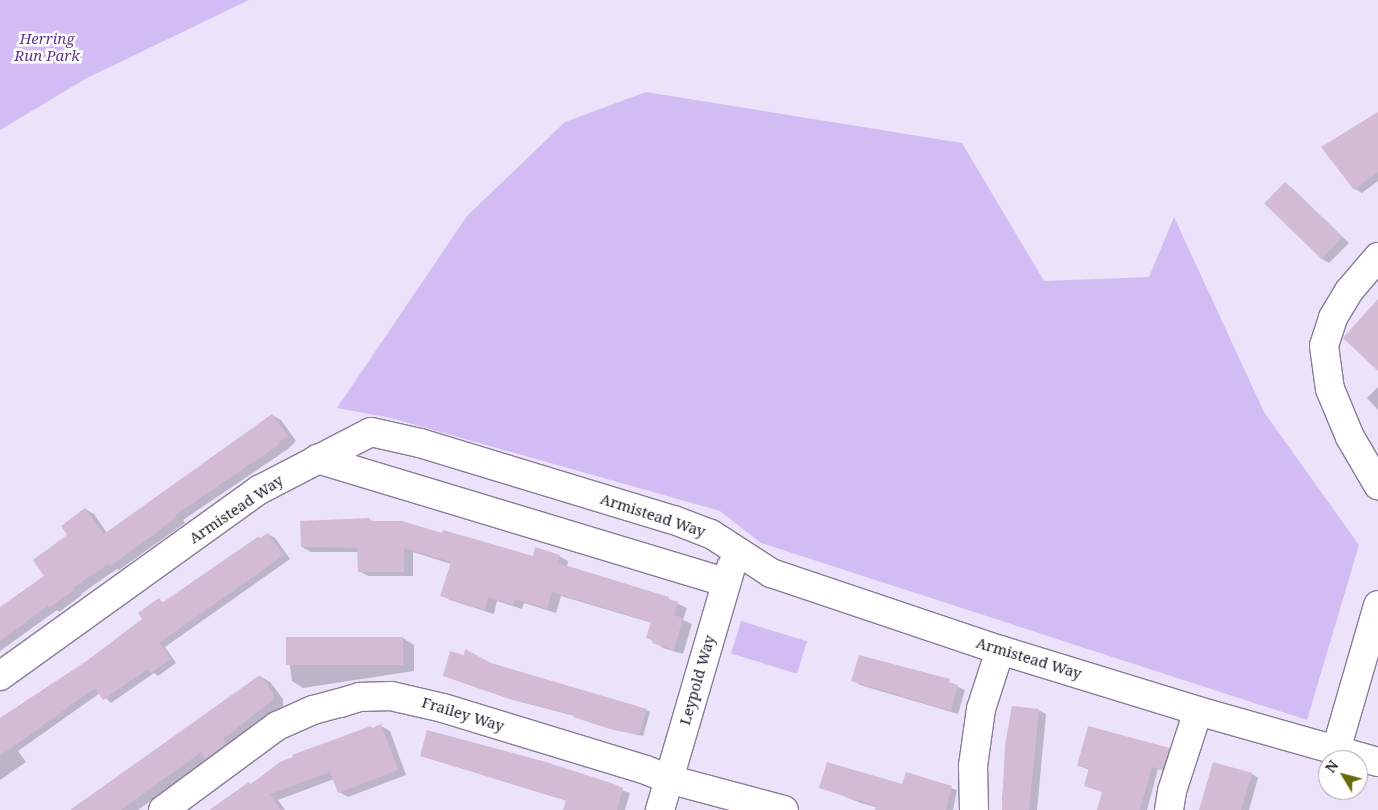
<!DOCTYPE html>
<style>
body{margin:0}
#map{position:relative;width:1378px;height:810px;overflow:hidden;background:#ece3fb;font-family:"Noto Serif",serif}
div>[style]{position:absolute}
.green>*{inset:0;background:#d2bcf3;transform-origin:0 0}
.shadow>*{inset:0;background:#0003}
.building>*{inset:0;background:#d2bbd3;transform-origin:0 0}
.roads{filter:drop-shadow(1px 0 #887d98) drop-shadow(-1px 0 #887d98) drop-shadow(0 1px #887d98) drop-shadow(0 -1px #887d98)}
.minor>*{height:28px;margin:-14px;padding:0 14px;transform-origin:14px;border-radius:14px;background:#fff}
span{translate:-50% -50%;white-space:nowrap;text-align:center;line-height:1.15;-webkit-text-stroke:5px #fff;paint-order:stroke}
.park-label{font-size:15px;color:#5e368b;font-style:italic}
.street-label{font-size:15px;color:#1e1a24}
.north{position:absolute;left:1318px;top:750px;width:50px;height:50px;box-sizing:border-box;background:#fff;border:1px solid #a5a3a7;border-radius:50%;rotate:307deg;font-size:14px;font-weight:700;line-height:20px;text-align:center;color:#1e1a24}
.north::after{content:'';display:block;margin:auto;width:18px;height:22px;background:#686a0a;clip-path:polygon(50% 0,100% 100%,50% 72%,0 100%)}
</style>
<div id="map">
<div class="green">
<div style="clip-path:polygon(0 0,249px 0,85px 79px,0 130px)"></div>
<div style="clip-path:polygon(646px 92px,962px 143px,1044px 281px,1149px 277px,1174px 217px,1264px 412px,1359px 545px,1307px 720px,761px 543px,720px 511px,391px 418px,337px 408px,467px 216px,565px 122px)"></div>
<div style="left:741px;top:621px;width:69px;height:34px;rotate:17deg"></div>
</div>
<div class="shadow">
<div style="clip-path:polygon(1378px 113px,1378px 181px,1362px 193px,1355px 189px)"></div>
<div style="clip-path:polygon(1285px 183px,1292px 188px,1349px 243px,1329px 263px,1322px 259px)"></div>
<div style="clip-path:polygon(1378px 387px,1378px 410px,1367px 398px)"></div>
<div style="clip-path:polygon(272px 415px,281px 420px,296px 441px,288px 449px,183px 520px,185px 523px,119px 570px,117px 569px,81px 594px,82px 595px,59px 612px,57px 610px,0 651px,0 608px,46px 576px,85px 509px,94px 514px,107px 533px)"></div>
<div style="clip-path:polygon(369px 520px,533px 558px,559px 556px,568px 561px,567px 567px,659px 595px,687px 608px,683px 620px,692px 624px,683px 654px,663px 648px,647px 637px,652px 623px,561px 596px,556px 613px,524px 603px,522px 609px,497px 601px,494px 614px,450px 600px,441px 595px,451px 564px,413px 552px,413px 576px,368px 576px,359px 571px,359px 552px,311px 552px,302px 547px)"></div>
<div style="clip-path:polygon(268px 534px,275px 538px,290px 559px,165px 647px,176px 663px,158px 676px,154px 673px,111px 703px,100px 693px,18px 751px,26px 762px,0 780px,0 721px,89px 661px,144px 619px,159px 600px,165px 603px)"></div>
<div style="clip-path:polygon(403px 638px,414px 645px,414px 671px,303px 688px,292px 681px,288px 654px)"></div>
<div style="clip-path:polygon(491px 664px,646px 710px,650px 712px,643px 736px,615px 730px,575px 716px,513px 700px,444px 676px)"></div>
<div style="clip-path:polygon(932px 675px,965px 690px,958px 714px,860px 685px,853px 680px)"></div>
<div style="clip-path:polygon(260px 676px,270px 682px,283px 699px,283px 706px,232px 745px,190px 774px,188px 773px,138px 810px,72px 810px)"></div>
<div style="clip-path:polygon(1038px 710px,1046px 714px,1037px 810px,1004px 810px,1002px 799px,1007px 745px)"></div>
<div style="clip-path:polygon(381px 726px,390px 731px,406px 775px,348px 797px,339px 792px,334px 779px,278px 800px,285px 810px,213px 810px,281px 763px,371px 727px,373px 729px)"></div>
<div style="clip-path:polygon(1169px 749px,1175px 752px,1168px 772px,1158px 769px,1147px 810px,1102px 810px,1103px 792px,1090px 770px,1079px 766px)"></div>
<div style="clip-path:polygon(421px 756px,546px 764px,630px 793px,625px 810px,569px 810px,567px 801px)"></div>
<div style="clip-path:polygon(906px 774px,957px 790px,953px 810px,886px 810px,861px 803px,821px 787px,903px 786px)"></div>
<div style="clip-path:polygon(1252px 774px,1258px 778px,1249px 810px,1200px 810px)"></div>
</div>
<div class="building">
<div style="clip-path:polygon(1378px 112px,1378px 172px,1354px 190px,1321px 147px)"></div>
<div style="left:1285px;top:182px;width:80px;height:30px;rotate:44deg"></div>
<div style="clip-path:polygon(1378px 299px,1378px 371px,1343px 338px)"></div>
<div style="clip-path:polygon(272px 414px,288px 436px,279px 442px,280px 444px,175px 515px,177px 517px,149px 538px,110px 566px,108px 564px,73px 588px,74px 590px,49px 608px,48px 606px,0 641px,0 607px,44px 576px,33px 560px,67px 535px,61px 526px,85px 508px,104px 534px)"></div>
<div style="clip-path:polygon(370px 518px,370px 521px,402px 521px,442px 533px,443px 530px,533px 556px,535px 547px,560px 555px,558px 563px,669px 597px,669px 599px,678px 602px,674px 615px,683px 618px,674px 650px,652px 643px,653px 640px,646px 638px,651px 622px,552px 592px,547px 609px,515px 599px,513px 605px,488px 597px,485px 610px,440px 596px,451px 562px,404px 548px,404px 572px,358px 572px,357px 548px,301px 547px,300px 521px)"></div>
<div style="clip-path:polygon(268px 533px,284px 555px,159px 643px,171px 659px,151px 673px,148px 669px,103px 700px,95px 688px,0 756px,0 718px,88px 660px,142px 619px,138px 613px,159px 598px,162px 603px,259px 536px,260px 538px)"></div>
<div style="left:403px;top:637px;width:28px;height:117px;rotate:90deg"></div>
<div style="clip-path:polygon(465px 649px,491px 663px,647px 709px,639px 735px,610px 729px,573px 717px,574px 715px,507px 698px,443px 676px,450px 651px,464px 655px)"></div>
<div style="clip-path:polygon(859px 655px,950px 679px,949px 682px,958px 685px,951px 711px,851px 681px)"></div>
<div style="clip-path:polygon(260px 675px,273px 692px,273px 700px,223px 739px,226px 744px,205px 759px,201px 752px,121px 810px,70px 810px)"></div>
<div style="clip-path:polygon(1012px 706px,1039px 709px,1029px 810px,1002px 810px,1005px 745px)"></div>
<div style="clip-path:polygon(381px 724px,398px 770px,338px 793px,330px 772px,270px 794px,281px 810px,209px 810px,249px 782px,250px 785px,280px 762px,293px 757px,292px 755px,371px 726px,372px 728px)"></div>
<div style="clip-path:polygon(1088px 726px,1170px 748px,1162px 770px,1152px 767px,1140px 810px,1097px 810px,1102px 792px,1084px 786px,1089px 768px,1077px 766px)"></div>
<div style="clip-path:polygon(427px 730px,546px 762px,614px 784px,623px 788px,617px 810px,563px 810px,566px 800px,420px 756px)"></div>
<div style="clip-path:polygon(827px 762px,902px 784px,906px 772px,952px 786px,946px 810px,875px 810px,877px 806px,819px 788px)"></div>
<div style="clip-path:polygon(1213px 762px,1252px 773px,1241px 810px,1199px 810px)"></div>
</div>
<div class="roads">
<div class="minor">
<div style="left:1378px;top:257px;width:45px;rotate:130.5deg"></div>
<div style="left:1349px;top:291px;width:31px;rotate:121deg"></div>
<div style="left:1333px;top:318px;width:29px;rotate:108deg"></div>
<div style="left:1324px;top:346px;width:43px;rotate:82.1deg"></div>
<div style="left:1330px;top:389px;width:52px;rotate:67.4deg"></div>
<div style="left:1350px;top:437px;width:56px;rotate:59.7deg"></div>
<div style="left:317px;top:459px;width:426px;rotate:16.8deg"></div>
<div style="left:0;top:676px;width:319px;rotate:-35.7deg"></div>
<div style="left:259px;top:490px;width:126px;rotate:-27.4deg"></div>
<div style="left:371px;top:432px;width:50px;rotate:12.7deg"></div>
<div style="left:420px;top:443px;width:265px;rotate:16.9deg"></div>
<div style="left:674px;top:520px;width:40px;rotate:21deg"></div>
<div style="left:711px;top:534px;width:72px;rotate:33deg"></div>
<div style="left:771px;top:573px;width:242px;rotate:18.6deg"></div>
<div style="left:1000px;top:650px;width:207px;rotate:17.1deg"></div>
<div style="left:1198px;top:711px;width:187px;rotate:15.8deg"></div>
<div style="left:1336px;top:750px;width:151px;rotate:-73.8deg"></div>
<div style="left:163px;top:810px;width:142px;rotate:-36.4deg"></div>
<div style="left:277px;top:726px;width:39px;rotate:-24deg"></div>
<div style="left:313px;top:710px;width:28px;rotate:-15deg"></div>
<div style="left:340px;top:703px;width:21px;rotate:-17deg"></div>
<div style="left:360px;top:697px;width:31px;rotate:-2deg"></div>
<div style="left:391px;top:696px;width:53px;rotate:13deg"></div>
<div style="left:443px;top:708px;width:212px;rotate:17deg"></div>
<div style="left:646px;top:770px;width:24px;rotate:22deg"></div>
<div style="left:668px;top:779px;width:120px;rotate:15deg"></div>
<div style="left:660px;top:810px;width:253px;rotate:-73.7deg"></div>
<div style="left:974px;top:810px;width:44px;rotate:-91.3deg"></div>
<div style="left:973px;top:766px;width:58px;rotate:-82deg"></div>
<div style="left:981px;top:709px;width:62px;rotate:-72.1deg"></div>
<div style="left:1169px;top:810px;width:19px;rotate:-81deg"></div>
<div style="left:1172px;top:791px;width:84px;rotate:-72deg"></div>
</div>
</div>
<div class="park-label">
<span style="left:47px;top:47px">Herring<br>Run Park</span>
</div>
<div class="street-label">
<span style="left:236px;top:509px;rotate:-34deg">Armistead Way</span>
<span style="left:653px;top:515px;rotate:18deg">Armistead Way</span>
<span style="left:1029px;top:658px;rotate:17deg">Armistead Way</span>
<span style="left:697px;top:680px;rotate:-74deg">Leypold Way</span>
<span style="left:463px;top:714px;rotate:17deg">Frailey Way</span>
</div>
<div class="north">N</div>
</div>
